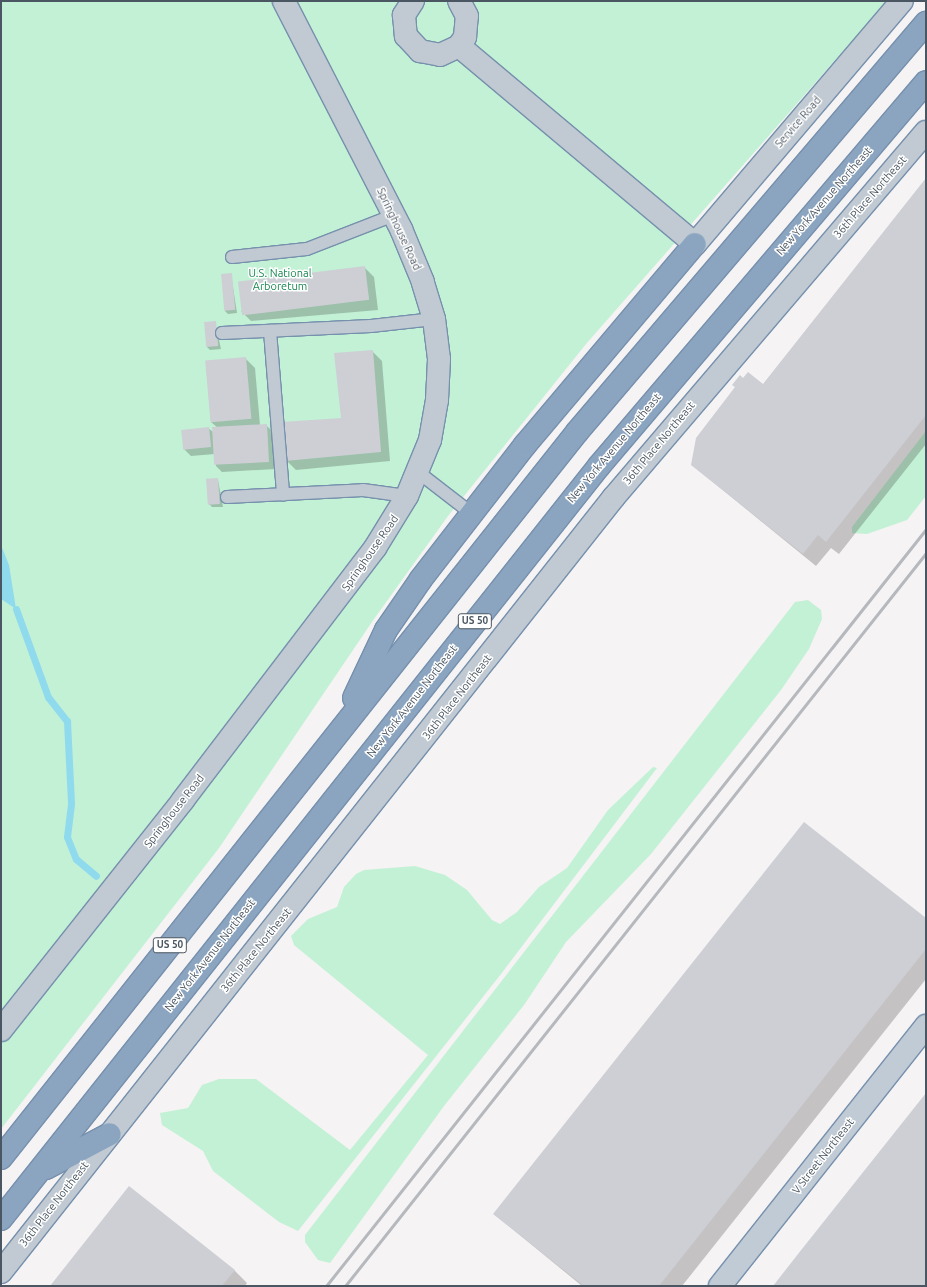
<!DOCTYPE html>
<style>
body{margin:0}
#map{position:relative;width:927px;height:1287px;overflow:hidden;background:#f5f3f3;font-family:Ubuntu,sans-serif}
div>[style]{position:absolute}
.green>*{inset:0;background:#c3f1d5}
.water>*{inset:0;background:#90daee}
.shadow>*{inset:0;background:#0003}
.stream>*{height:7px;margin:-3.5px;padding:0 3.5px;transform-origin:3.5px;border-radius:3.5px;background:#90daee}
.building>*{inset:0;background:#cdcfd5;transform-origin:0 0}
.roads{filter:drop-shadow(1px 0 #7690ad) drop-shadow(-1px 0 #7690ad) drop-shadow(0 1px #7690ad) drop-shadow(0 -1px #7690ad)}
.lane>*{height:12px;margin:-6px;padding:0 6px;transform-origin:6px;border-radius:6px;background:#c1cad2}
.street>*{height:22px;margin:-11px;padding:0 11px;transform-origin:11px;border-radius:11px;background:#c1cad2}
.secondary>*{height:22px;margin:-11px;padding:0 11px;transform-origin:11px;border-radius:11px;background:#c1cbd6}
.highway>*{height:22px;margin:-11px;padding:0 11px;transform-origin:11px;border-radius:11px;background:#8ba5c1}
.rail>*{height:3px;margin:-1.5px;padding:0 1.5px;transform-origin:1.5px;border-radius:1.5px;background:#b5b8bd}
span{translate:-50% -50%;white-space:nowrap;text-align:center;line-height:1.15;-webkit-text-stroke:3px #fff;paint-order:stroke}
.shield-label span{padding:1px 3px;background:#fff;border:1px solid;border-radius:3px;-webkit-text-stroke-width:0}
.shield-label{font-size:10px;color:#4a5661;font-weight:700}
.street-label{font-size:11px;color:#4a5661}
.park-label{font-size:11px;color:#17864f}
.frame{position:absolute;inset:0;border:2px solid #4a5661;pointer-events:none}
</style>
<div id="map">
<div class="green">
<div style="clip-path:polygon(1px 1px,887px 1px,586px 344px,448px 516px,374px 619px,219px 848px,1px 1129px)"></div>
<div style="clip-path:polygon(926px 431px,926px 496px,907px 520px,867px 534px,852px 533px,852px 527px)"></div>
<div style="clip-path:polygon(808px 600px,821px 610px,822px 619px,809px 649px,781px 690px,651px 854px,566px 942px,524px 1005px,444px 1106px,333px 1259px,330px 1263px,318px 1260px,305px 1242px,305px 1235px,795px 602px)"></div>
<div style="clip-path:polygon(653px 767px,657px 768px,501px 974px,298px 1231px,279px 1222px,213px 1171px,203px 1151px,162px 1125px,160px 1113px,188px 1108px,202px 1085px,219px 1079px,256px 1079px,350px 1150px,428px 1055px,294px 945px,291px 936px,308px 919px,337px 907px,344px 887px,356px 874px,364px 870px,415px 866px,445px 875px,467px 890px,492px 920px,500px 924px,517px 912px,539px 887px,567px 868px,608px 810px)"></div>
</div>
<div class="water">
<div style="clip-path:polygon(1px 545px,9px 565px,16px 609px,1px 599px)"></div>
</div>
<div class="shadow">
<div style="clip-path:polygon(926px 179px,926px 444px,839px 554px,831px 548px,816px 566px,692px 465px,743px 379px,763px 385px)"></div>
<div style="clip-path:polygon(364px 267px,374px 277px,378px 310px,251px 321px,241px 311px)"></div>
<div style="clip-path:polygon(231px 274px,237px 313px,228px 314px,225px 311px)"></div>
<div style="clip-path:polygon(215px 322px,221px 349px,210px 350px,207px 347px)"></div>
<div style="clip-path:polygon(372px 351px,382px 361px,390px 461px,296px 470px,286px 460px,342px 419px)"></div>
<div style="clip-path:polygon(245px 358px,255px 368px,260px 425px,266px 425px,273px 432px,276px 469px,222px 472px,216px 466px,215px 454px,191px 456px,184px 449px,208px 428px,213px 432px,218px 428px,211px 422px,206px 362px)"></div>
<div style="clip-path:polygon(218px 480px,223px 507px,212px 507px,209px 504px)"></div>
<div style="clip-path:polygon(926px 920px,926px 979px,682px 1286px,582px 1286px,494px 1214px)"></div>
<div style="clip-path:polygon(234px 1270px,247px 1283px,245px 1286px,51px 1286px)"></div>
</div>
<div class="stream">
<div style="left:16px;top:609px;width:94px;rotate:70deg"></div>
<div style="left:48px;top:697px;width:31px;rotate:52deg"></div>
<div style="left:67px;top:721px;width:83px;rotate:87.2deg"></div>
<div style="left:71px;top:804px;width:33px;rotate:97deg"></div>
<div style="left:67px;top:837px;width:24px;rotate:68deg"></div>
<div style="left:76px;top:859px;width:26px;rotate:40deg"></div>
</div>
<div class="building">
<div style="clip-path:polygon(926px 178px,926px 415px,826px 542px,818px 535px,803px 554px,691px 465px,696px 438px,735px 387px,732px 385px,740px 375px,743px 378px,748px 372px,763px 384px)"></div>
<div style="left:365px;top:266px;width:34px;height:128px;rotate:83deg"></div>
<div style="left:232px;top:273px;width:37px;height:11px;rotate:85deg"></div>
<div style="left:216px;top:321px;width:25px;height:12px;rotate:85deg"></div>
<div style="clip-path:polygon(373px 350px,381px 452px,285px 461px,282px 422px,341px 418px,334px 353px)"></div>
<div style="left:246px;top:357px;width:62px;height:41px;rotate:85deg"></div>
<div style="left:267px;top:424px;width:38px;height:55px;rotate:87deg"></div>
<div style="left:209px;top:427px;width:20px;height:28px;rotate:84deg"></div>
<div style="left:218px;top:478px;width:26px;height:12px;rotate:86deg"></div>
<div style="clip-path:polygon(804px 822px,926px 918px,926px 949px,659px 1286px,584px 1286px,493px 1214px)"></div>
<div style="clip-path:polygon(926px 1093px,926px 1286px,773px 1286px,798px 1254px)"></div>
<div style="clip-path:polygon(129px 1186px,235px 1270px,222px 1286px,50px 1286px)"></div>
</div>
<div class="roads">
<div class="lane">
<div style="left:232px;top:257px;width:75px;rotate:-6.1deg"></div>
<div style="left:307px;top:249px;width:93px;rotate:-21.3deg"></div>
<div style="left:270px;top:331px;width:164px;rotate:85.4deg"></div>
<div style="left:222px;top:333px;width:149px;rotate:-2.7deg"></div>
<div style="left:371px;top:326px;width:63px;rotate:-6.3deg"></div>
<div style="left:418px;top:472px;width:67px;rotate:37.7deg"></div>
<div style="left:227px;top:497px;width:136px;rotate:-2.9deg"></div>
<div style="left:363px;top:490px;width:44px;rotate:7.8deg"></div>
</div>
<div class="street">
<div style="left:413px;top:1px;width:17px;rotate:123deg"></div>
<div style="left:404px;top:15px;width:21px;rotate:85deg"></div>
<div style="left:406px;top:36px;width:21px;rotate:47deg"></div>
<div style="left:420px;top:51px;width:20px;rotate:11deg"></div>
<div style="left:440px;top:55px;width:21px;rotate:-25deg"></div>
<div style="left:459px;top:46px;width:11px;rotate:-56deg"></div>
<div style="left:465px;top:37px;width:21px;rotate:-85deg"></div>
<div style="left:467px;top:16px;width:17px;rotate:-118deg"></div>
<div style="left:459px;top:46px;width:308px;rotate:40deg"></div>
<div style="left:695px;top:244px;width:319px;rotate:-49.6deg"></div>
<div style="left:1px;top:1030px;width:293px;rotate:-51.6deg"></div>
<div style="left:183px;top:800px;width:317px;rotate:-52.7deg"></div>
<div style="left:375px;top:548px;width:61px;rotate:-58.4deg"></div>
<div style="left:407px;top:496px;width:61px;rotate:-67.7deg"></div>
<div style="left:430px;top:440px;width:41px;rotate:-80.1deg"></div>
<div style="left:437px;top:400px;width:41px;rotate:-87.2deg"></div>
<div style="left:439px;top:359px;width:40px;rotate:-97.1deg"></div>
<div style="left:434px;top:319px;width:39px;rotate:-107deg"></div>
<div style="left:423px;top:282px;width:57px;rotate:-112.5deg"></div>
<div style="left:401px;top:229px;width:256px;rotate:-117.2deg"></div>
<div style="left:1px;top:1272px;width:988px;rotate:-51.66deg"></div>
<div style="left:614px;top:497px;width:480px;rotate:-49.5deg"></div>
</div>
<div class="secondary">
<div style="left:720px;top:1286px;width:332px;rotate:-51.6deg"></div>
</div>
<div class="highway">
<div style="left:354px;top:698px;width:75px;rotate:-64.8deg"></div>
<div style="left:386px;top:630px;width:62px;rotate:-55.5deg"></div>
<div style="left:421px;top:579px;width:170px;rotate:-52.2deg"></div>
<div style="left:525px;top:445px;width:263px;rotate:-49.8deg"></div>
<div style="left:1px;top:1158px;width:927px;rotate:-51.57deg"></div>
<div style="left:577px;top:432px;width:538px;rotate:-49.53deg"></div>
<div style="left:46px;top:1168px;width:72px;rotate:-28deg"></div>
<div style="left:1px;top:1219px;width:962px;rotate:-51.54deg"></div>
<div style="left:599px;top:466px;width:504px;rotate:-49.58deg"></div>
</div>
</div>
<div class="rail">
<div style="left:326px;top:1286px;width:966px;rotate:-51.6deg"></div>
<div style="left:345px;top:1286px;width:935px;rotate:-51.6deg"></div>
</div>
<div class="shield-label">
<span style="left:475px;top:621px">US 50</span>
<span style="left:170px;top:945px">US 50</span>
</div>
<div class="street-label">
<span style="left:798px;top:122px;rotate:-49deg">Service Road</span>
<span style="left:870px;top:197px;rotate:-49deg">36th Place Northeast</span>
<span style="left:824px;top:201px;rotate:-49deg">New York Avenue Northeast</span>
<span style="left:399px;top:229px;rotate:65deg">Springhouse Road</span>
<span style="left:659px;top:443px;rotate:-50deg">36th Place Northeast</span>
<span style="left:614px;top:448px;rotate:-50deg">New York Avenue Northeast</span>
<span style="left:370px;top:553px;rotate:-55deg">Springhouse Road</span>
<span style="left:457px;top:697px;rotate:-52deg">36th Place Northeast</span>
<span style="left:412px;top:701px;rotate:-52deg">New York Avenue Northeast</span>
<span style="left:174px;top:811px;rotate:-52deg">Springhouse Road</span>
<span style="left:256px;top:950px;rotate:-51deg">36th Place Northeast</span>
<span style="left:210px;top:955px;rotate:-52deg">New York Avenue Northeast</span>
<span style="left:823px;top:1156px;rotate:-52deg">V Street Northeast</span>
<span style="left:54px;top:1204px;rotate:-52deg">36th Place Northeast</span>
</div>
<div class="park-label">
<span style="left:280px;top:280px">U.S. National<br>Arboretum</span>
</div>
<div class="frame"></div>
</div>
